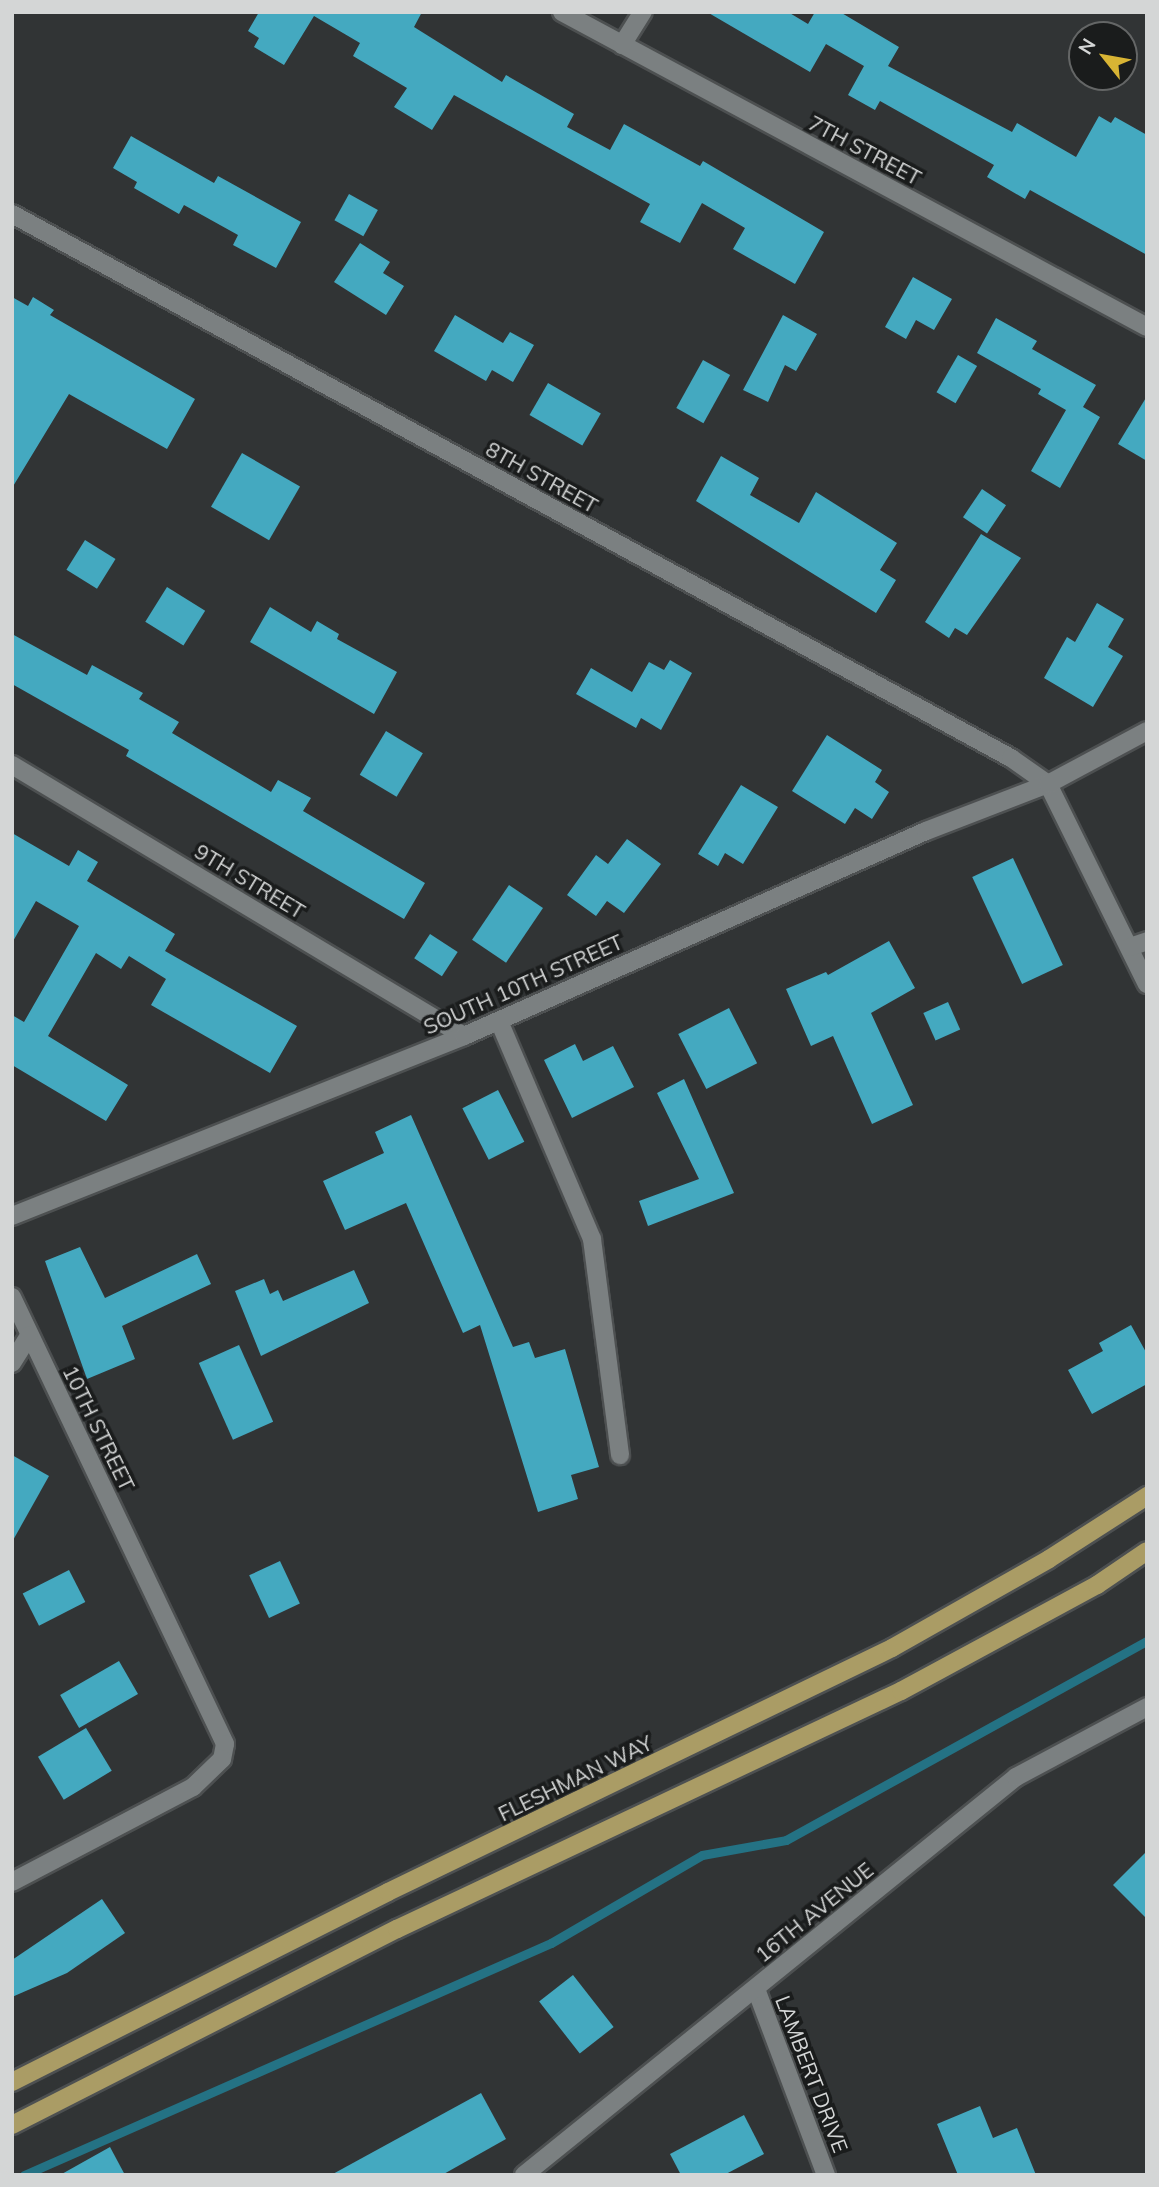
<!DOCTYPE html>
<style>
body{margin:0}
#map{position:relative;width:1159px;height:2187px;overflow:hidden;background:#313435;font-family:Mulish,sans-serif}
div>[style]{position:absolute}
.stream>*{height:9px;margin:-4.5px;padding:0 4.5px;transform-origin:4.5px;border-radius:4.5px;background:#247284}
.building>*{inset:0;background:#44a9c0;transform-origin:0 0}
.roads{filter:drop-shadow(2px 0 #4d5051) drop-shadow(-2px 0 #4d5051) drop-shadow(0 2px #4d5051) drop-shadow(0 -2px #4d5051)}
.minor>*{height:18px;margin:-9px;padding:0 9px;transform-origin:9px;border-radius:9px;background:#7b8081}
.major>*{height:18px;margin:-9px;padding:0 9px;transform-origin:9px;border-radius:9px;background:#aa9c65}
span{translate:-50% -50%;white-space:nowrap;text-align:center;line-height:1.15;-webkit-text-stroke:7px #1a1c1c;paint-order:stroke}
.street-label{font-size:21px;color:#d4d6d6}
.frame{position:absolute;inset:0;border:14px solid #d4d6d6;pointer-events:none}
.north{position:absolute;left:1068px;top:21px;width:70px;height:70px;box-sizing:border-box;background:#1a1c1c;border:2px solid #646666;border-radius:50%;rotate:301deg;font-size:19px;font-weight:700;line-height:28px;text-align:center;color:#d4d6d6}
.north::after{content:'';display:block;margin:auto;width:24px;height:32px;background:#d8b434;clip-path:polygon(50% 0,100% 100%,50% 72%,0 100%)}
</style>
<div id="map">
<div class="stream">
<div style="left:24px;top:2175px;width:576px;rotate:-23.76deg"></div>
<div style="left:551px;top:1943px;width:175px;rotate:-30.2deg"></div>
<div style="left:702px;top:1855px;width:85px;rotate:-10.1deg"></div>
<div style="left:786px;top:1840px;width:412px;rotate:-28.9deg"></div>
</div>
<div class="building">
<div style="clip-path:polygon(259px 12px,422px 12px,414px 27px,502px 82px,506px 75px,574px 114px,567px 127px,610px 150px,624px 124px,700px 166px,703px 161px,824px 232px,795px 284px,733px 249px,745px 228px,702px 203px,680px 243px,640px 222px,650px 204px,454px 95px,432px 130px,394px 107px,407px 88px,353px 56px,360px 43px,314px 16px,284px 65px,254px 47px,259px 38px,248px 31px)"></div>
<div style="clip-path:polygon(707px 12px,788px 12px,808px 24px,815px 12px,840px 12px,899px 47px,888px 66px,1012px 132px,1017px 123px,1076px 157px,1099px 116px,1111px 123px,1115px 117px,1147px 135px,1147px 255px,1030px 190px,1025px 199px,987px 177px,994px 165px,880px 101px,875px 110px,848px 95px,864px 66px,826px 44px,810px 72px)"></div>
<div style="clip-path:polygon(131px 136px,214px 183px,218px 176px,301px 222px,276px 268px,233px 245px,238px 235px,184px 205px,179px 214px,134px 188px,137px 182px,113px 168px)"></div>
<div style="left:349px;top:194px;width:33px;height:30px;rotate:29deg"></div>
<div style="clip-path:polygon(360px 243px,390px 262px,383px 273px,404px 286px,386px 315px,334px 282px)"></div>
<div style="clip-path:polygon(913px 277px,952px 299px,934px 330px,916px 320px,906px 339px,885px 327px)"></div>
<div style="clip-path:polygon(12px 297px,28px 306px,33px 297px,54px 310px,50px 315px,195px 399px,167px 449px,69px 394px,12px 488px)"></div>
<div style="clip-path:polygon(455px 315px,503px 343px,510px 332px,534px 345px,513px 382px,492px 370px,486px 381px,434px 351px)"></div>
<div style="clip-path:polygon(783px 315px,817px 334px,796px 371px,785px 365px,768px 402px,743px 390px)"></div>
<div style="clip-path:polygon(996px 318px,1037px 341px,1032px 349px,1096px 385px,1083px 407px,1100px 417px,1060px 488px,1031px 471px,1066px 410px,1038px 394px,1041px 389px,977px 353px)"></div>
<div style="left:958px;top:355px;width:22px;height:43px;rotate:30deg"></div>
<div style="left:703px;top:360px;width:31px;height:55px;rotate:29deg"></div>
<div style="left:548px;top:383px;width:61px;height:37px;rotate:30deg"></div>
<div style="clip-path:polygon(1147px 396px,1147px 461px,1118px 444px)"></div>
<div style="left:242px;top:453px;width:67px;height:62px;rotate:30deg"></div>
<div style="clip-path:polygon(721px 456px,759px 478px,750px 495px,799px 523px,816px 492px,897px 543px,880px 570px,896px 580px,876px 613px,696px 501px)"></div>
<div style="left:982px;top:489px;width:29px;height:34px;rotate:34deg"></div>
<div style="clip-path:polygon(981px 534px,1021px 558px,967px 635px,955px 628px,949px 638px,925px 622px)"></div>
<div style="left:85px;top:540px;width:36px;height:35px;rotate:32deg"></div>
<div style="left:167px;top:587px;width:45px;height:41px;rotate:32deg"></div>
<div style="clip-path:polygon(1097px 603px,1124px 619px,1108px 647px,1123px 656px,1093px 707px,1044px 678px,1067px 637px,1075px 642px)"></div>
<div style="clip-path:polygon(270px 607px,311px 632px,317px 621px,339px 634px,337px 639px,397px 672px,374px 714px,250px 642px)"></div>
<div style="clip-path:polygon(12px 634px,87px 675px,92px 665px,143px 693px,139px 699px,179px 722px,172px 733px,271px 792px,278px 780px,311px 798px,303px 811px,425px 883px,404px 919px,126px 756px,129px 750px,12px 684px)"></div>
<div style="clip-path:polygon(670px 660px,692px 673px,661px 730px,641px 718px,636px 728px,576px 694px,591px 668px,632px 692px,649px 662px,664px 670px)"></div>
<div style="left:386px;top:731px;width:43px;height:51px;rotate:31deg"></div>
<div style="clip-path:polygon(827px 735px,882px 770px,875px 782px,889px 792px,872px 819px,855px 808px,845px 824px,792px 791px)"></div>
<div style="clip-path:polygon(741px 785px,778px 807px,743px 864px,725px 853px,718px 866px,698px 854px)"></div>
<div style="clip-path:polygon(12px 833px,69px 866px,78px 850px,98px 862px,87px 881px,175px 934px,165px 951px,297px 1026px,270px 1073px,151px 1005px,166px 979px,129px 956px,121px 969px,96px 953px,48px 1036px,128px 1085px,106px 1121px,12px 1065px,12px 1015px,24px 1022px,79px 926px,36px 901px,12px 943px)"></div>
<div style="clip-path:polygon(627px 839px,661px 864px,624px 913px,607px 901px,596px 916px,567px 895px,596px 855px,608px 864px)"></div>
<div style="left:1013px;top:858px;width:118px;height:45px;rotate:65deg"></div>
<div style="left:509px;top:885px;width:41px;height:66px;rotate:34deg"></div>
<div style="left:430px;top:934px;width:33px;height:29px;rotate:33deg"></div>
<div style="clip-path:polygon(889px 941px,915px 988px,871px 1013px,913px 1105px,872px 1124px,833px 1036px,811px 1046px,786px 989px,826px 972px,828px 975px)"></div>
<div style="left:948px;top:1002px;width:30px;height:27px;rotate:66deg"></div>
<div style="left:729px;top:1008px;width:62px;height:57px;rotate:63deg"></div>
<div style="clip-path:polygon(575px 1044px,583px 1061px,613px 1046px,634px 1087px,572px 1118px,544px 1060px)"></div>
<div style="clip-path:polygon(684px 1079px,734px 1193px,648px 1226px,639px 1201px,699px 1179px,657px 1093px)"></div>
<div style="left:498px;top:1090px;width:58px;height:40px;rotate:63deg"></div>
<div style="clip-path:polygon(411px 1115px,513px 1347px,529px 1342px,535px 1358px,565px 1349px,599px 1467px,571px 1475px,578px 1499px,538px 1512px,480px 1325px,463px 1333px,406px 1203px,345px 1230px,323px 1181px,384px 1153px,375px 1132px)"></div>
<div style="clip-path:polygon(80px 1247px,105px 1298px,197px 1254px,211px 1284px,122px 1326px,135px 1359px,87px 1379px,45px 1261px)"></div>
<div style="clip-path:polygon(354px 1270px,369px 1303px,261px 1356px,235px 1291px,264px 1279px,270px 1294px,278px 1290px,283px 1301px)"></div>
<div style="clip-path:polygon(1131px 1325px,1147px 1354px,1147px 1384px,1092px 1414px,1068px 1370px,1103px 1351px,1099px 1343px)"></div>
<div style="left:239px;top:1345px;width:84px;height:44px;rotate:66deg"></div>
<div style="clip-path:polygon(12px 1455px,49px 1476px,12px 1542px)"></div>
<div style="left:280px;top:1561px;width:47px;height:34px;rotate:65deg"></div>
<div style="left:69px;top:1570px;width:36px;height:52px;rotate:63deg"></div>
<div style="left:119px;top:1661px;width:38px;height:68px;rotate:60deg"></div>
<div style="left:86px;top:1728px;width:50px;height:56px;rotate:59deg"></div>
<div style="clip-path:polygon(1147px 1851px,1147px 1919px,1113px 1885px)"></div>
<div style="clip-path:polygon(102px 1899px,125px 1933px,67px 1973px,12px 1997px,12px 1960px)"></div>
<div style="left:573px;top:1975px;width:66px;height:43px;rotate:52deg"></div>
<div style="clip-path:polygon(481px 2093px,506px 2139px,442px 2175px,331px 2175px)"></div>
<div style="clip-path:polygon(980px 2106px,993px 2138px,1017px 2128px,1036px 2175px,958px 2175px,937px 2124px)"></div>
<div style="clip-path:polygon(744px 2115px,764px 2154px,724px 2175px,681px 2175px,670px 2154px)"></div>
<div style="clip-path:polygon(110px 2147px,125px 2175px,60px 2175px)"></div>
</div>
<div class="roads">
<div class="minor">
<div style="left:562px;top:12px;width:664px;rotate:28.3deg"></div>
<div style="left:622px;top:45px;width:39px;rotate:-58deg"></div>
<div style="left:12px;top:214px;width:1138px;rotate:28.57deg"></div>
<div style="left:1011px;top:758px;width:45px;rotate:35.1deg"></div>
<div style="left:1048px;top:784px;width:223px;rotate:63.7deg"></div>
<div style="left:12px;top:765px;width:527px;rotate:30.95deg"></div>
<div style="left:1130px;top:947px;width:18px;rotate:-19deg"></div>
<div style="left:499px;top:1021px;width:237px;rotate:66.9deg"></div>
<div style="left:592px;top:1239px;width:218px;rotate:82.6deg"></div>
<div style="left:12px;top:1216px;width:487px;rotate:-21.7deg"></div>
<div style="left:464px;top:1036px;width:505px;rotate:-23.93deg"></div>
<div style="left:926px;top:831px;width:131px;rotate:-21.1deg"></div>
<div style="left:1048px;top:784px;width:112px;rotate:-28.2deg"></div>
<div style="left:12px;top:1297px;width:495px;rotate:64.5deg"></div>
<div style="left:225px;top:1744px;width:15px;rotate:101deg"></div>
<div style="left:222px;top:1759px;width:40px;rotate:136deg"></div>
<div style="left:193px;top:1787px;width:204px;rotate:152.3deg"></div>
<div style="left:12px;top:1363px;width:32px;rotate:-58deg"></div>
<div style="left:756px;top:1989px;width:199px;rotate:69.4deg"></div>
<div style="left:524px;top:2175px;width:633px;rotate:-38.97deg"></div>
<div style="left:1016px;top:1777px;width:149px;rotate:-28.1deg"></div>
</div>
<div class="major">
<div style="left:12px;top:2082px;width:421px;rotate:-26.8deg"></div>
<div style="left:388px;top:1892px;width:560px;rotate:-25.83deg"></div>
<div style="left:892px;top:1648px;width:180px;rotate:-29.5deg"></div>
<div style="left:1049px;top:1559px;width:117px;rotate:-32.7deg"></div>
<div style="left:12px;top:2125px;width:432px;rotate:-27deg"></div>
<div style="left:397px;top:1929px;width:557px;rotate:-25.28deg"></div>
<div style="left:901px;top:1691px;width:223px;rotate:-28.4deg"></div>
<div style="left:1097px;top:1585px;width:60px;rotate:-34.2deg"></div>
</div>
</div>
<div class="street-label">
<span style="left:865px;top:150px;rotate:28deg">7TH STREET</span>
<span style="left:542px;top:477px;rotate:29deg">8TH STREET</span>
<span style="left:250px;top:881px;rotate:31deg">9TH STREET</span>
<span style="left:523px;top:984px;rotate:-24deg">SOUTH 10TH STREET</span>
<span style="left:99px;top:1428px;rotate:64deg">10TH STREET</span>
<span style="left:575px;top:1778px;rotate:-26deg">FLESHMAN WAY</span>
<span style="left:814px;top:1912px;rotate:-39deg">16TH AVENUE</span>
<span style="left:812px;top:2074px;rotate:69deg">LAMBERT DRIVE</span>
</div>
<div class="frame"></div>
<div class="north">N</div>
</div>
